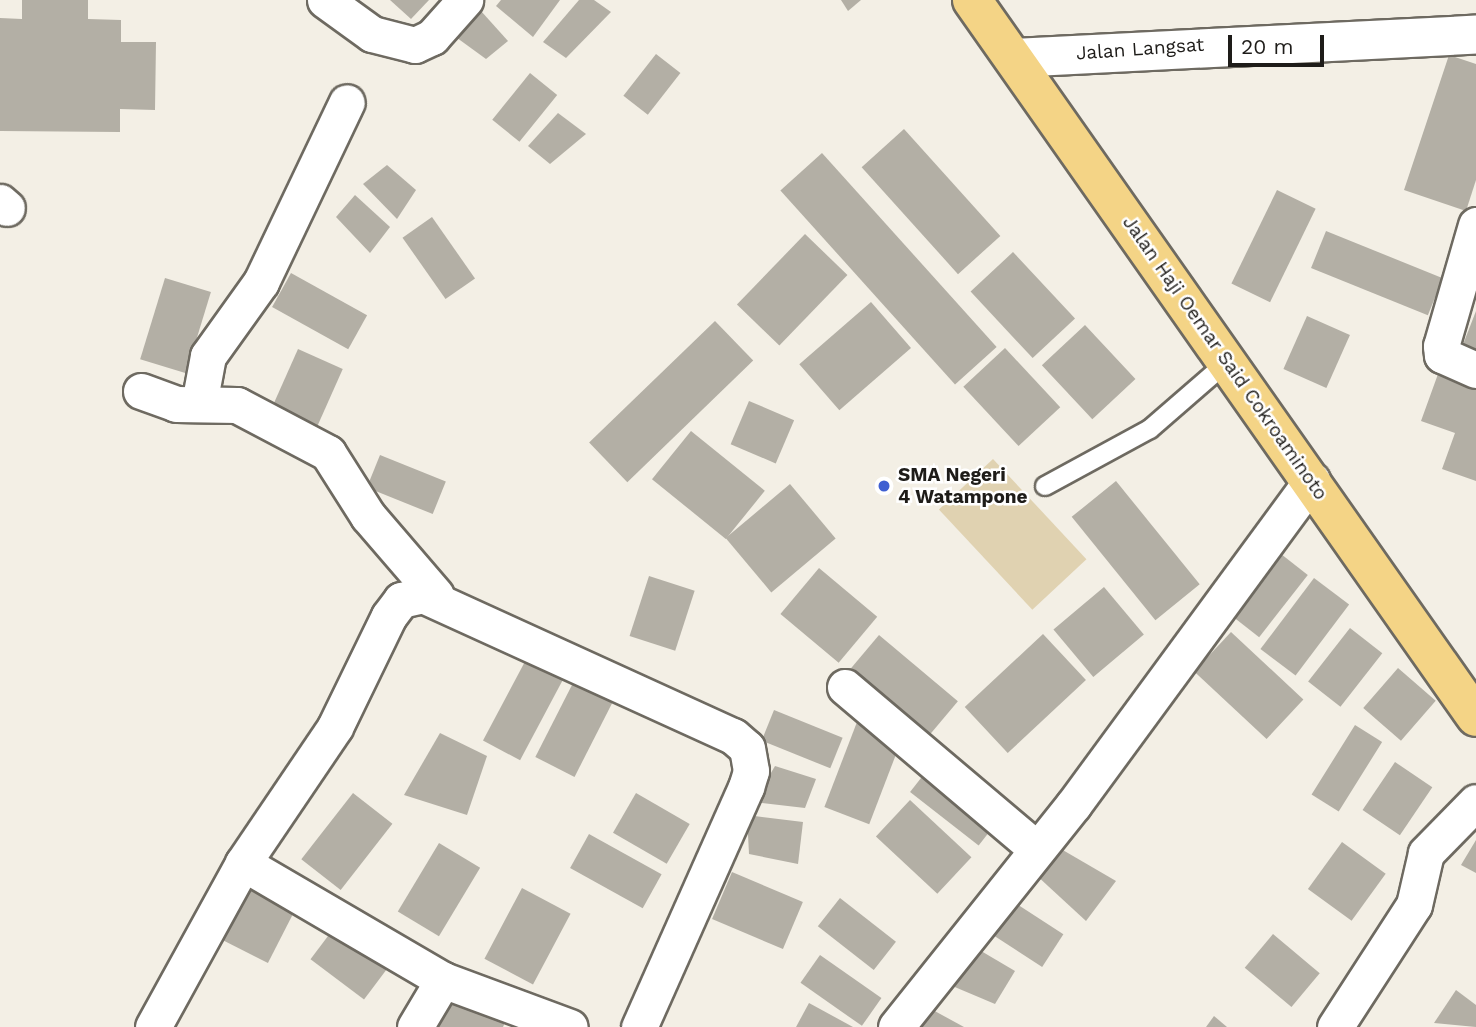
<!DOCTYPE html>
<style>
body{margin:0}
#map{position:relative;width:1476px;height:1027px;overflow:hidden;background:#f3efe5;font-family:"Work Sans",sans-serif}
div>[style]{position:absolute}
.green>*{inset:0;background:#e0d2b1;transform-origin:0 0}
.building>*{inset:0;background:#b3afa5;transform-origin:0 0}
.roads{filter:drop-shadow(2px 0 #6e6a61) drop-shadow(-2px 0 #6e6a61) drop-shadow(0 2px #6e6a61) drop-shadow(0 -2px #6e6a61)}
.service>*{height:18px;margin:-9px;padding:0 9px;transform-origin:9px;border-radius:9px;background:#fff}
.minor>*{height:35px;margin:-17.5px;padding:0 17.5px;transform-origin:17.5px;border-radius:17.5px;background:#fff}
.tertiary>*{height:38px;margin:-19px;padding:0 19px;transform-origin:19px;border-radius:19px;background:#fff}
.trunk>*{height:38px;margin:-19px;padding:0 19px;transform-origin:19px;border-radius:19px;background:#f4d486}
.dots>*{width:19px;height:19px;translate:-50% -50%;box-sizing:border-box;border:4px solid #fff;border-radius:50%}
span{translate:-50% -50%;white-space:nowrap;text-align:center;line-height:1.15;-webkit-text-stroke:5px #fff;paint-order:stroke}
.street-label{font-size:19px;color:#1e1c19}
.poi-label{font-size:19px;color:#1e1c19;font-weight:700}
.left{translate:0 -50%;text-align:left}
.scale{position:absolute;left:1228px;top:35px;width:96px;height:32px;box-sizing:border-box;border:4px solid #1e1c19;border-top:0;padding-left:9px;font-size:21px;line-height:24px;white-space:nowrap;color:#1e1c19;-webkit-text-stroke:5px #fff;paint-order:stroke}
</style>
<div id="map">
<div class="green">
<div style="left:993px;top:459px;width:137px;height:74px;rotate:47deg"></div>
</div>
<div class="building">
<div style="clip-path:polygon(22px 0,88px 0,88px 19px,121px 20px,121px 42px,156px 42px,155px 110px,120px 109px,120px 132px,0 131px,0 18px,22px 19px)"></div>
<div style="clip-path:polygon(390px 0,429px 0,411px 19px)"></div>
<div style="clip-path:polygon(501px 0,560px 0,533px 37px,496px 6px)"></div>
<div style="clip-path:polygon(579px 0,594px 0,611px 12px,566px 58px,543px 42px)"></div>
<div style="clip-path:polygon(841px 0,861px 0,848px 11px)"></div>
<div style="clip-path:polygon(481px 11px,508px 41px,486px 59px,453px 35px)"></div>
<div style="left:656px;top:54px;width:31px;height:53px;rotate:38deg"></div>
<div style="clip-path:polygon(1449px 55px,1476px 64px,1476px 180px,1466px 211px,1404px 190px)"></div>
<div style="left:530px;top:73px;width:35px;height:60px;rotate:39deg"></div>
<div style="clip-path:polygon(558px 113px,586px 134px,550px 164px,528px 146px)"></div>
<div style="left:904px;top:129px;width:144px;height:57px;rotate:48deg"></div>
<div style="left:822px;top:153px;width:261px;height:56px;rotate:48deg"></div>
<div style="clip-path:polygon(387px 165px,416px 190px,397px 219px,363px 184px)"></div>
<div style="left:1277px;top:190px;width:43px;height:104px;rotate:26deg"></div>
<div style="clip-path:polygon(355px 195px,390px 227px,370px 253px,336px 217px)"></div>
<div style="left:432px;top:217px;width:75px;height:36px;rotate:55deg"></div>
<div style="left:1326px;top:231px;width:126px;height:40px;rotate:22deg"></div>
<div style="left:805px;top:234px;width:59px;height:98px;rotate:44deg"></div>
<div style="left:1013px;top:252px;width:91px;height:58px;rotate:47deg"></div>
<div style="left:291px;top:273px;width:87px;height:39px;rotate:29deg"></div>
<div style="left:165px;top:278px;width:48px;height:85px;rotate:17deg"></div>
<div style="left:871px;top:302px;width:61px;height:95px;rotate:49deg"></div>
<div style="clip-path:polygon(1476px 311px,1476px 353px,1462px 347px)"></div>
<div style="left:1307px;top:316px;width:47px;height:58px;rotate:24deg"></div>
<div style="left:715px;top:321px;width:55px;height:175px;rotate:46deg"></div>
<div style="left:1085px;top:325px;width:74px;height:59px;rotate:47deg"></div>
<div style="left:1005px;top:348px;width:81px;height:57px;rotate:47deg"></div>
<div style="left:298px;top:349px;width:49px;height:64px;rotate:24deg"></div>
<div style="clip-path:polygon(1438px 374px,1476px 387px,1476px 481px,1442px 469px,1455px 433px,1421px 421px)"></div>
<div style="left:749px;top:401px;width:49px;height:47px;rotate:23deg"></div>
<div style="left:691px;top:431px;width:95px;height:62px;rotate:39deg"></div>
<div style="left:380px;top:455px;width:71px;height:35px;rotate:22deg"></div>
<div style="left:1116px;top:481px;width:133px;height:57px;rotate:51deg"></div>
<div style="left:790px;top:484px;width:71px;height:84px;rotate:50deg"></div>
<div style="left:1281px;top:554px;width:34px;height:79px;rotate:38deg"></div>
<div style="left:819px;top:568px;width:76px;height:60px;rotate:40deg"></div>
<div style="left:649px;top:576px;width:48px;height:63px;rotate:18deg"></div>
<div style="left:1314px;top:578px;width:44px;height:89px;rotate:37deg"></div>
<div style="left:1104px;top:587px;width:62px;height:66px;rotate:50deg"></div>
<div style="left:1350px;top:628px;width:41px;height:68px;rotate:38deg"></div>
<div style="left:1231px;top:632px;width:99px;height:54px;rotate:43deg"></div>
<div style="left:1043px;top:634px;width:63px;height:107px;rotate:47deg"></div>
<div style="left:879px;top:635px;width:103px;height:54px;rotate:40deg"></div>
<div style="left:529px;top:654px;width:42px;height:98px;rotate:28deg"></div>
<div style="left:1398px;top:668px;width:50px;height:53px;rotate:41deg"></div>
<div style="left:573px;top:683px;width:44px;height:83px;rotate:27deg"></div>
<div style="left:774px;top:710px;width:74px;height:33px;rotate:22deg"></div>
<div style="left:857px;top:722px;width:48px;height:91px;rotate:21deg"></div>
<div style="left:1355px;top:725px;width:32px;height:82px;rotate:32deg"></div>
<div style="clip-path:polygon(440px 733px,487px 756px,467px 815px,404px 795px)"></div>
<div style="left:939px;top:755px;width:87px;height:47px;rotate:38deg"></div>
<div style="left:1395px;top:762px;width:45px;height:58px;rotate:34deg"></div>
<div style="clip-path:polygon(775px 766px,816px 779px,805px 808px,754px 802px)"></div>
<div style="left:353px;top:793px;width:50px;height:84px;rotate:38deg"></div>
<div style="left:636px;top:793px;width:62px;height:46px;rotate:30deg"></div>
<div style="left:910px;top:800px;width:84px;height:50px;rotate:43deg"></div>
<div style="clip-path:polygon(747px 815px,803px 822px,798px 864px,749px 854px)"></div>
<div style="left:589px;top:834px;width:83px;height:39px;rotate:29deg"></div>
<div style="clip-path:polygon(1476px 840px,1476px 873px,1461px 865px)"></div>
<div style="left:1342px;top:842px;width:54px;height:58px;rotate:36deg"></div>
<div style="left:439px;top:843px;width:48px;height:80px;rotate:31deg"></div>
<div style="clip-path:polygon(1061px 849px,1116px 881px,1086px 921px,1035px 874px)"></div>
<div style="left:732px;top:872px;width:77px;height:51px;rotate:23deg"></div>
<div style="left:252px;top:882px;width:51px;height:65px;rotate:27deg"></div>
<div style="left:522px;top:888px;width:55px;height:80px;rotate:28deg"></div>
<div style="left:1003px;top:895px;width:72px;height:39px;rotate:33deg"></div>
<div style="left:840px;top:898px;width:71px;height:36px;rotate:38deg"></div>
<div style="left:334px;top:928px;width:67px;height:39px;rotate:37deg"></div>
<div style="left:1273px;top:934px;width:61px;height:44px;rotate:40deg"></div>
<div style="clip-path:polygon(976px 948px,1015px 971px,995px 1004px,950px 985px)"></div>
<div style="left:820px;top:955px;width:75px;height:34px;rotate:35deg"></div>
<div style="clip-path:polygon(1456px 990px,1476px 1005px,1476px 1027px,1434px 1023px)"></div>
<div style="clip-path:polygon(447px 992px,507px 1018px,503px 1027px,431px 1027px)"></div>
<div style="clip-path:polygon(809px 1003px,853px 1027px,796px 1027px)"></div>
<div style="clip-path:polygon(931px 1009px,964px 1027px,916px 1027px)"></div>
<div style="clip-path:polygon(1214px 1016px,1227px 1027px,1206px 1027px)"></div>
</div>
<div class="roads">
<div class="service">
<div style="left:1045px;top:486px;width:119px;rotate:-28.5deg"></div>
<div style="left:1150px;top:429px;width:102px;rotate:-41deg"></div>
</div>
<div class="minor">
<div style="left:325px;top:0;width:58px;rotate:35.9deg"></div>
<div style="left:372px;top:34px;width:44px;rotate:14.3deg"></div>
<div style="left:415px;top:45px;width:19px;rotate:-25deg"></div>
<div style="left:432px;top:37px;width:50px;rotate:-48.3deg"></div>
<div style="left:0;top:202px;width:9px;rotate:41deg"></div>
<div style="left:1476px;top:225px;width:126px;rotate:106.1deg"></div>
<div style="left:1441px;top:346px;width:9px;rotate:84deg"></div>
<div style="left:1442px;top:355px;width:37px;rotate:24deg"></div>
<div style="left:141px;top:391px;width:37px;rotate:20deg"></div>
<div style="left:176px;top:404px;width:61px;rotate:0.9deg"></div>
<div style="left:237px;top:405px;width:103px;rotate:27.8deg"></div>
<div style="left:328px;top:453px;width:75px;rotate:57.6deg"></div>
<div style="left:368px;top:516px;width:104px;rotate:49.3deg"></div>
<div style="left:199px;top:404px;width:49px;rotate:-79.4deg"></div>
<div style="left:208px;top:356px;width:91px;rotate:-54.4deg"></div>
<div style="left:261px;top:282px;width:199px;rotate:-64.5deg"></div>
<div style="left:845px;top:687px;width:251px;rotate:40.2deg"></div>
<div style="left:243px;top:863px;width:232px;rotate:30.3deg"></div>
<div style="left:443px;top:980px;width:135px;rotate:20.3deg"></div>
<div style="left:153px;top:1027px;width:187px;rotate:-61.2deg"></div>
<div style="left:243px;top:863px;width:164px;rotate:-55.9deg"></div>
<div style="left:335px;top:727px;width:123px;rotate:-64.1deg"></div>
<div style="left:389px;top:616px;width:20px;rotate:-53deg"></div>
<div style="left:401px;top:600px;width:23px;rotate:-13deg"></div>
<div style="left:423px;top:595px;width:341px;rotate:24.5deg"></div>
<div style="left:733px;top:736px;width:18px;rotate:41deg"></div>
<div style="left:747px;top:748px;width:23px;rotate:80deg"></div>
<div style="left:751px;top:771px;width:17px;rotate:107deg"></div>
<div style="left:746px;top:787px;width:263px;rotate:114deg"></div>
<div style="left:415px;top:1027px;width:55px;rotate:-59.2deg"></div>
<div style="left:896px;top:1027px;width:285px;rotate:-51.4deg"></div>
<div style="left:1074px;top:804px;width:402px;rotate:-53.7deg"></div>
<div style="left:1335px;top:1027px;width:145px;rotate:-57.1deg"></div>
<div style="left:1414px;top:905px;width:53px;rotate:-77deg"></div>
<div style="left:1426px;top:853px;width:71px;rotate:-45.6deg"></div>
</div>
<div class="tertiary">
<div style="left:1014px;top:58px;width:463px;rotate:-2.9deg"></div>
</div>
<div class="trunk">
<div style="left:972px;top:0;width:876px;rotate:54.9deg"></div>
</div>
</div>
<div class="dots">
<div style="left:884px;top:486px;background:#3f5fd1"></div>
</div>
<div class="street-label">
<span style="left:1140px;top:49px;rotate:-4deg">Jalan Langsat</span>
<span style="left:1225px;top:358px;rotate:55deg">Jalan Haji Oemar Said Cokroaminoto</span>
</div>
<div class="poi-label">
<span class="left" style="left:898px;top:486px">SMA Negeri<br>4 Watampone</span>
</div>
<div class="scale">20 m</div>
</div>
